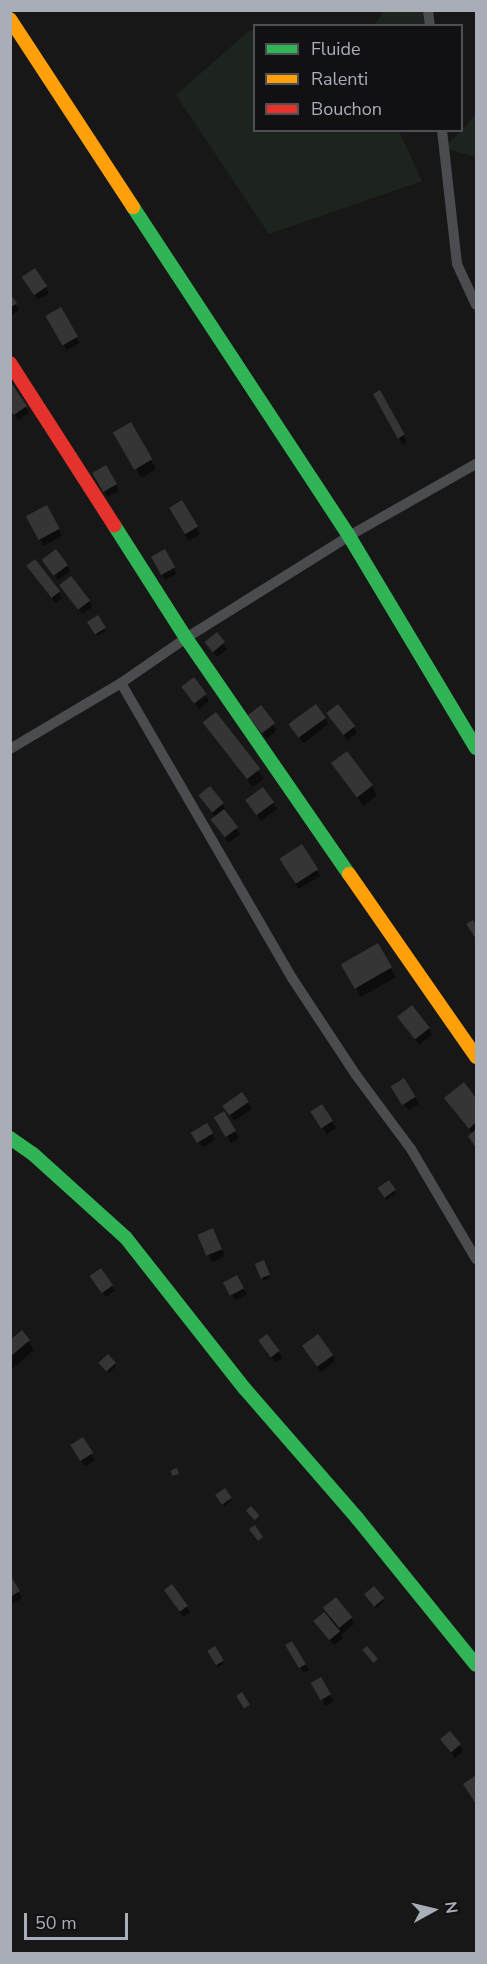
<!DOCTYPE html>
<style>
body{margin:0}
#map{position:relative;width:487px;height:1964px;overflow:hidden;background:#171717;font-family:"Nunito Sans",sans-serif}
div>[style]{position:absolute}
.green>*{inset:0;background:#1d241e}
.shadow>*{inset:0;background:#0007;transform-origin:0 0}
.building>*{inset:0;background:#353536;transform-origin:0 0}
.street>*{height:10px;margin:-5px;padding:0 5px;transform-origin:5px;border-radius:5px;background:#4b4c50}
.fast>*{height:14px;margin:-7px;padding:0 7px;transform-origin:7px;border-radius:7px;background:#30b455}
.slow>*{height:14px;margin:-7px;padding:0 7px;transform-origin:7px;border-radius:7px;background:#ff9f0a}
.jam>*{height:14px;margin:-7px;padding:0 7px;transform-origin:7px;border-radius:7px;background:#e5322d}
span{translate:-50% -50%;white-space:nowrap;text-align:center;line-height:1.15;-webkit-text-stroke:4.5px #111113;paint-order:stroke}
.frame{position:absolute;inset:0;border:12px solid #a8adb8;pointer-events:none}
.legend{position:absolute;left:253px;top:24px;width:210px;height:108px;box-sizing:border-box;background:#111113;border:2px solid #4d4f55;margin:0;padding:8px 10px;list-style:none;font-size:18px;color:#a8adb8}
.legend li{display:flex;align-items:center;gap:12px;height:30px}
.legend b{width:30px;border:2px solid #4d4f55}
.north{position:absolute;left:403px;top:1880px;width:60px;height:60px;-webkit-text-stroke:4px #111113;paint-order:stroke;rotate:82deg;font-size:16px;font-weight:700;line-height:24px;text-align:center;color:#a8adb8}
.north::after{content:'';display:block;margin:auto;width:21px;height:27px;background:#a8adb8;clip-path:polygon(50% 0,100% 100%,50% 72%,0 100%)}
.scale{position:absolute;left:24px;top:1913px;width:104px;height:27px;box-sizing:border-box;border:3px solid #a8adb8;border-top:0;padding-left:8px;font-size:18px;line-height:21px;white-space:nowrap;color:#a8adb8;-webkit-text-stroke:4px #111113;paint-order:stroke}
</style>
<div id="map">
<div class="green">
<div style="clip-path:polygon(383px 11px,424px 11px,426px 25px,374px 26px)"></div>
<div style="clip-path:polygon(250px 30px,255px 32px,255px 130px,399px 131px,422px 181px,269px 234px,176px 95px)"></div>
<div style="clip-path:polygon(476px 114px,476px 157px,444px 148px,462px 130px)"></div>
</div>
<div class="shadow">
<div style="left:35px;top:270px;width:27px;height:13px;rotate:59deg"></div>
<div style="clip-path:polygon(10px 297px,19px 310px,10px 316px)"></div>
<div style="left:60px;top:309px;width:39px;height:15px;rotate:60deg"></div>
<div style="clip-path:polygon(12px 386px,29px 413px,18px 420px,10px 408px)"></div>
<div style="clip-path:polygon(380px 392px,407px 442px,403px 445px,375px 395px)"></div>
<div style="left:130px;top:424px;width:52px;height:17px;rotate:60deg"></div>
<div style="left:106px;top:467px;width:27px;height:13px;rotate:62deg"></div>
<div style="left:182px;top:502px;width:37px;height:13px;rotate:61deg"></div>
<div style="left:46px;top:507px;width:33px;height:21px;rotate:61deg"></div>
<div style="left:164px;top:551px;width:26px;height:13px;rotate:61deg"></div>
<div style="clip-path:polygon(67px 565px,70px 571px,58px 580px,48px 567px)"></div>
<div style="clip-path:polygon(28px 567px,58px 592px,62px 598px,55px 603px)"></div>
<div style="clip-path:polygon(65px 591px,89px 601px,92px 607px,82px 614px)"></div>
<div style="left:98px;top:617px;width:16px;height:10px;rotate:60deg"></div>
<div style="clip-path:polygon(216px 634px,227px 649px,217px 657px,210px 648px)"></div>
<div style="clip-path:polygon(206px 696px,209px 701px,199px 709px,195px 704px)"></div>
<div style="clip-path:polygon(261px 707px,277px 730px,267px 739px,254px 722px)"></div>
<div style="left:215px;top:714px;width:81px;height:14px;rotate:53deg"></div>
<div style="clip-path:polygon(325px 718px,328px 724px,304px 743px,294px 732px)"></div>
<div style="clip-path:polygon(332px 720px,354px 727px,357px 733px,347px 740px)"></div>
<div style="clip-path:polygon(333px 764px,372px 786px,377px 795px,363px 806px)"></div>
<div style="clip-path:polygon(263px 790px,277px 809px,261px 821px,251px 807px)"></div>
<div style="clip-path:polygon(203px 802px,222px 804px,226px 810px,224px 811px,240px 834px,229px 843px,215px 826px,215px 817px)"></div>
<div style="left:302px;top:846px;width:35px;height:25px;rotate:59deg"></div>
<div style="left:378px;top:945px;width:37px;height:40px;rotate:61deg"></div>
<div style="clip-path:polygon(402px 1023px,429px 1029px,432px 1035px,419px 1045px)"></div>
<div style="clip-path:polygon(404px 1080px,419px 1104px,408px 1110px,397px 1093px)"></div>
<div style="clip-path:polygon(464px 1084px,476px 1100px,476px 1147px,473px 1134px,446px 1098px)"></div>
<div style="clip-path:polygon(248px 1103px,252px 1109px,234px 1121px,228px 1112px)"></div>
<div style="clip-path:polygon(322px 1106px,336px 1128px,327px 1134px,316px 1119px)"></div>
<div style="clip-path:polygon(223px 1114px,239px 1138px,231px 1143px,216px 1118px)"></div>
<div style="left:206px;top:1125px;width:17px;height:15px;rotate:57deg"></div>
<div style="left:388px;top:1182px;width:14px;height:11px;rotate:56deg"></div>
<div style="clip-path:polygon(199px 1236px,216px 1236px,225px 1256px,212px 1262px)"></div>
<div style="left:263px;top:1262px;width:17px;height:7px;rotate:66deg"></div>
<div style="left:237px;top:1277px;width:20px;height:13px;rotate:60deg"></div>
<div style="clip-path:polygon(96px 1283px,111px 1285px,115px 1291px,106px 1297px)"></div>
<div style="clip-path:polygon(22px 1332px,34px 1350px,10px 1371px,10px 1342px)"></div>
<div style="clip-path:polygon(263px 1347px,279px 1352px,282px 1358px,276px 1363px)"></div>
<div style="clip-path:polygon(307px 1352px,332px 1355px,335px 1361px,321px 1372px)"></div>
<div style="clip-path:polygon(115px 1363px,116px 1366px,109px 1373px,102px 1365px)"></div>
<div style="left:82px;top:1439px;width:25px;height:12px;rotate:58deg"></div>
<div style="left:225px;top:1491px;width:12px;height:9px;rotate:55deg"></div>
<div style="clip-path:polygon(10px 1578px,22px 1598px,12px 1604px,10px 1601px)"></div>
<div style="clip-path:polygon(169px 1596px,186px 1606px,190px 1612px,183px 1617px)"></div>
<div style="clip-path:polygon(368px 1597px,382px 1599px,384px 1601px,376px 1608px)"></div>
<div style="clip-path:polygon(324px 1608px,351px 1618px,354px 1624px,341px 1635px,343px 1638px,334px 1645px,319px 1627px,331px 1620px)"></div>
<div style="clip-path:polygon(291px 1643px,309px 1670px,304px 1673px,287px 1646px)"></div>
<div style="left:215px;top:1648px;width:18px;height:7px;rotate:61deg"></div>
<div style="left:320px;top:1679px;width:26px;height:9px;rotate:59deg"></div>
<div style="clip-path:polygon(450px 1734px,463px 1751px,455px 1758px,446px 1746px)"></div>
</div>
<div class="building">
<div style="left:35px;top:268px;width:22px;height:16px;rotate:56deg"></div>
<div style="clip-path:polygon(10px 294px,17px 303px,10px 308px)"></div>
<div style="left:61px;top:307px;width:34px;height:18px;rotate:60deg"></div>
<div style="clip-path:polygon(12px 384px,27px 406px,14px 415px,10px 410px)"></div>
<div style="left:380px;top:390px;width:51px;height:8px;rotate:61deg"></div>
<div style="left:131px;top:422px;width:43px;height:21px;rotate:60deg"></div>
<div style="left:106px;top:465px;width:22px;height:16px;rotate:60deg"></div>
<div style="left:182px;top:500px;width:31px;height:15px;rotate:59deg"></div>
<div style="left:47px;top:505px;width:27px;height:24px;rotate:62deg"></div>
<div style="left:56px;top:549px;width:20px;height:18px;rotate:53deg"></div>
<div style="left:165px;top:549px;width:21px;height:16px;rotate:61deg"></div>
<div style="left:35px;top:559px;width:41px;height:11px;rotate:52deg"></div>
<div style="left:71px;top:576px;width:31px;height:15px;rotate:52deg"></div>
<div style="left:98px;top:615px;width:15px;height:13px;rotate:58deg"></div>
<div style="left:217px;top:632px;width:13px;height:16px;rotate:51deg"></div>
<div style="left:194px;top:677px;width:21px;height:16px;rotate:53deg"></div>
<div style="left:316px;top:704px;width:17px;height:34px;rotate:54deg"></div>
<div style="left:338px;top:704px;width:28px;height:15px;rotate:52deg"></div>
<div style="left:261px;top:705px;width:23px;height:17px;rotate:52deg"></div>
<div style="left:216px;top:712px;width:72px;height:17px;rotate:52deg"></div>
<div style="left:347px;top:751px;width:43px;height:20px;rotate:53deg"></div>
<div style="left:210px;top:786px;width:22px;height:15px;rotate:51deg"></div>
<div style="left:263px;top:787px;width:19px;height:22px;rotate:54deg"></div>
<div style="left:224px;top:809px;width:23px;height:17px;rotate:52deg"></div>
<div style="left:302px;top:844px;width:30px;height:27px;rotate:57deg"></div>
<div style="clip-path:polygon(473px 920px,476px 925px,476px 939px,466px 924px)"></div>
<div style="left:378px;top:943px;width:28px;height:43px;rotate:60deg"></div>
<div style="left:412px;top:1005px;width:29px;height:19px;rotate:52deg"></div>
<div style="left:404px;top:1078px;width:22px;height:16px;rotate:58deg"></div>
<div style="clip-path:polygon(464px 1082px,476px 1098px,476px 1122px,469px 1129px,444px 1098px)"></div>
<div style="left:242px;top:1092px;width:12px;height:24px;rotate:55deg"></div>
<div style="left:322px;top:1104px;width:20px;height:14px;rotate:57deg"></div>
<div style="left:224px;top:1111px;width:23px;height:12px;rotate:59deg"></div>
<div style="left:207px;top:1123px;width:12px;height:19px;rotate:59deg"></div>
<div style="clip-path:polygon(476px 1129px,476px 1148px,468px 1136px)"></div>
<div style="left:389px;top:1180px;width:12px;height:14px;rotate:55deg"></div>
<div style="left:213px;top:1228px;width:23px;height:17px;rotate:67deg"></div>
<div style="left:264px;top:1260px;width:16px;height:10px;rotate:68deg"></div>
<div style="left:101px;top:1268px;width:21px;height:14px;rotate:55deg"></div>
<div style="left:237px;top:1275px;width:15px;height:16px;rotate:62deg"></div>
<div style="clip-path:polygon(22px 1330px,30px 1340px,10px 1357px,10px 1340px)"></div>
<div style="left:267px;top:1334px;width:21px;height:11px;rotate:53deg"></div>
<div style="left:318px;top:1334px;width:26px;height:20px;rotate:54deg"></div>
<div style="left:108px;top:1354px;width:12px;height:13px;rotate:48deg"></div>
<div style="left:83px;top:1437px;width:19px;height:15px;rotate:58deg"></div>
<div style="clip-path:polygon(177px 1468px,179px 1474px,172px 1476px,171px 1470px)"></div>
<div style="left:225px;top:1488px;width:12px;height:12px;rotate:55deg"></div>
<div style="left:251px;top:1506px;width:13px;height:7px;rotate:48deg"></div>
<div style="clip-path:polygon(255px 1525px,263px 1537px,258px 1541px,249px 1529px)"></div>
<div style="clip-path:polygon(10px 1575px,20px 1591px,10px 1597px)"></div>
<div style="left:172px;top:1584px;width:27px;height:10px;rotate:54deg"></div>
<div style="left:374px;top:1586px;width:16px;height:13px;rotate:50deg"></div>
<div style="left:336px;top:1597px;width:26px;height:17px;rotate:51deg"></div>
<div style="left:324px;top:1612px;width:25px;height:14px;rotate:50deg"></div>
<div style="left:292px;top:1641px;width:27px;height:8px;rotate:59deg"></div>
<div style="left:215px;top:1646px;width:17px;height:9px;rotate:59deg"></div>
<div style="left:367px;top:1646px;width:17px;height:6px;rotate:50deg"></div>
<div style="left:321px;top:1677px;width:20px;height:12px;rotate:60deg"></div>
<div style="left:242px;top:1692px;width:15px;height:7px;rotate:58deg"></div>
<div style="left:450px;top:1731px;width:17px;height:13px;rotate:50deg"></div>
<div style="clip-path:polygon(476px 1775px,476px 1804px,463px 1784px)"></div>
</div>
<div class="street">
<div style="left:428px;top:10px;width:16px;rotate:83deg"></div>
<div style="left:442px;top:130px;width:135px;rotate:83.6deg"></div>
<div style="left:457px;top:264px;width:45px;rotate:65.1deg"></div>
<div style="left:121px;top:683px;width:341px;rotate:59.9deg"></div>
<div style="left:292px;top:978px;width:116px;rotate:56.6deg"></div>
<div style="left:356px;top:1075px;width:92px;rotate:53.4deg"></div>
<div style="left:411px;top:1149px;width:128px;rotate:59.4deg"></div>
<div style="left:10px;top:749px;width:129px;rotate:-30.7deg"></div>
<div style="left:121px;top:683px;width:79px;rotate:-34.7deg"></div>
<div style="left:186px;top:638px;width:192px;rotate:-32deg"></div>
<div style="left:349px;top:536px;width:146px;rotate:-29.6deg"></div>
</div>
<div class="fast">
<div style="left:133px;top:207px;width:394px;rotate:56.7deg"></div>
<div style="left:349px;top:536px;width:247px;rotate:59.1deg"></div>
<div style="left:114px;top:525px;width:134px;rotate:57.5deg"></div>
<div style="left:186px;top:638px;width:287px;rotate:55.4deg"></div>
<div style="left:10px;top:1138px;width:28px;rotate:35deg"></div>
<div style="left:33px;top:1154px;width:125px;rotate:42.1deg"></div>
<div style="left:126px;top:1238px;width:192px;rotate:51.8deg"></div>
<div style="left:245px;top:1389px;width:171px;rotate:49deg"></div>
<div style="left:357px;top:1518px;width:189px;rotate:51deg"></div>
</div>
<div class="slow">
<div style="left:10px;top:19px;width:225px;rotate:56.8deg"></div>
<div style="left:349px;top:874px;width:223px;rotate:55.2deg"></div>
</div>
<div class="jam">
<div style="left:10px;top:363px;width:193px;rotate:57.3deg"></div>
</div>
<div class="frame"></div>
<ul class="legend">
<li><b style="height:8px;background:#30b455"></b>Fluide</li>
<li><b style="height:8px;background:#ff9f0a"></b>Ralenti</li>
<li><b style="height:8px;background:#e5322d"></b>Bouchon</li>
</ul>
<div class="north">N</div>
<div class="scale">50 m</div>
</div>
